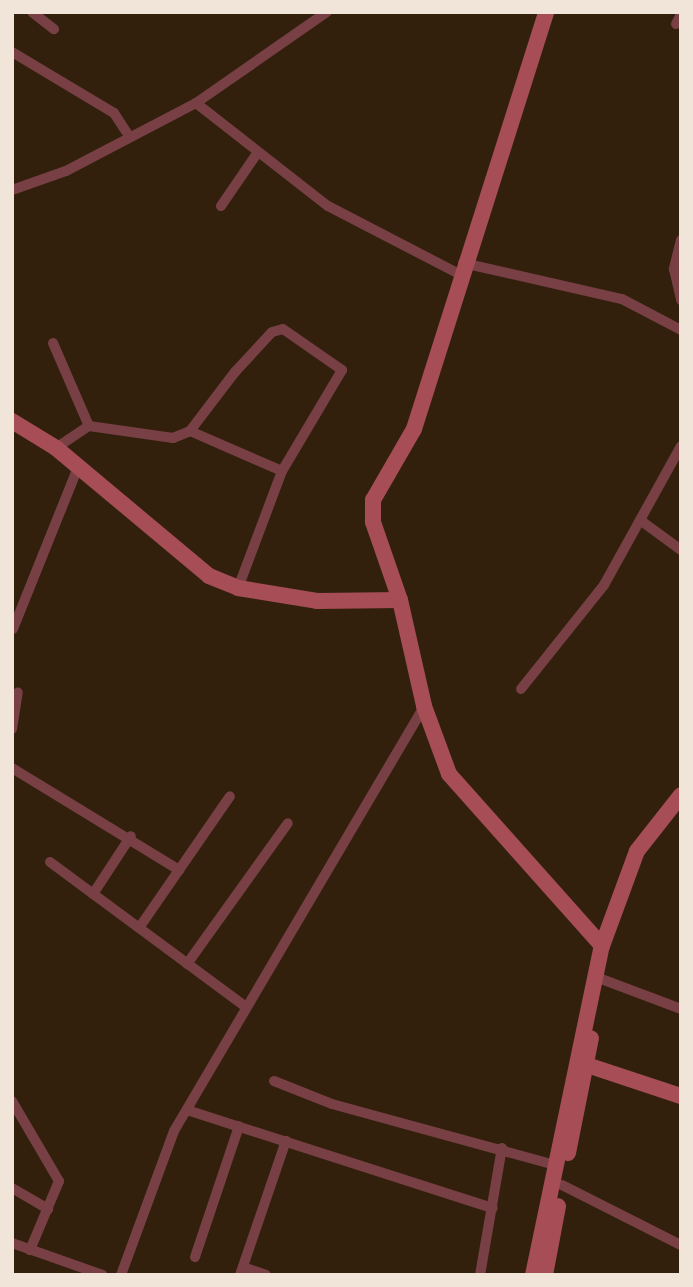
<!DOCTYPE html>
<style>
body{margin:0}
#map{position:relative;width:693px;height:1287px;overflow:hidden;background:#32200d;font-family:Karla,sans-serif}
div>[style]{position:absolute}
.street>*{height:10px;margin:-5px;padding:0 5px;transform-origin:5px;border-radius:5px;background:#784045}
.secondary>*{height:16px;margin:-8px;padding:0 8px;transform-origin:8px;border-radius:8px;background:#a64d56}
span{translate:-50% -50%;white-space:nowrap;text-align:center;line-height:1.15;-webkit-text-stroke:7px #281604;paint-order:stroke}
.frame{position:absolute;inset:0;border:14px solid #f1e4d9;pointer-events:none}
</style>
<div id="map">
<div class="street">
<div style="left:32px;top:12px;width:28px;rotate:38deg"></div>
<div style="left:676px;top:24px;width:11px;rotate:-63deg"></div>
<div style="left:12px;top:52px;width:119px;rotate:30.9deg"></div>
<div style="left:114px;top:113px;width:27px;rotate:57deg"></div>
<div style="left:196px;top:103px;width:167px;rotate:38deg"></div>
<div style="left:328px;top:206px;width:148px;rotate:27.4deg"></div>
<div style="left:12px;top:190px;width:57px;rotate:-19.4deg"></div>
<div style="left:66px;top:171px;width:147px;rotate:-27.6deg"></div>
<div style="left:196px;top:103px;width:160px;rotate:-34.8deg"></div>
<div style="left:221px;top:206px;width:65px;rotate:-55.6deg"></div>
<div style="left:681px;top:240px;width:30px;rotate:104deg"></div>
<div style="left:674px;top:269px;width:32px;rotate:77deg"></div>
<div style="left:463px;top:263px;width:163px;rotate:12.8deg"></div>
<div style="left:622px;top:299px;width:67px;rotate:27.7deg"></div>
<div style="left:53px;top:343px;width:90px;rotate:66.6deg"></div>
<div style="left:190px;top:431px;width:74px;rotate:-52.7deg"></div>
<div style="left:235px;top:372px;width:54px;rotate:-47.2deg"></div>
<div style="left:272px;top:332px;width:11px;rotate:-15deg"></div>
<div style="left:283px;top:329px;width:72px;rotate:34.8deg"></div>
<div style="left:342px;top:370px;width:117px;rotate:120.7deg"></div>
<div style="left:56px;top:448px;width:40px;rotate:-34deg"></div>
<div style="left:89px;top:426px;width:85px;rotate:8.1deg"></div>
<div style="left:173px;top:438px;width:18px;rotate:-22deg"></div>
<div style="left:190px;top:431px;width:100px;rotate:23.5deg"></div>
<div style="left:282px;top:471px;width:125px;rotate:110.6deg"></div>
<div style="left:640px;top:520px;width:51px;rotate:36.2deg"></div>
<div style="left:13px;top:629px;width:175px;rotate:-68.1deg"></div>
<div style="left:521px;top:689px;width:133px;rotate:-51.4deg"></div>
<div style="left:604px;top:585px;width:159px;rotate:-61deg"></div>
<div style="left:12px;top:729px;width:37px;rotate:-81deg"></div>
<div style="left:12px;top:768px;width:196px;rotate:31.4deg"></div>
<div style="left:50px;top:862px;width:244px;rotate:36.5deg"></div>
<div style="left:93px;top:894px;width:69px;rotate:-56.8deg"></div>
<div style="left:139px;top:928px;width:160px;rotate:-55.4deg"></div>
<div style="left:187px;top:964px;width:173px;rotate:-54.4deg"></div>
<div style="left:596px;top:977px;width:91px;rotate:20.6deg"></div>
<div style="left:274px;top:1081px;width:62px;rotate:21.6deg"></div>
<div style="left:332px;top:1104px;width:231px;rotate:15.3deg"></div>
<div style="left:12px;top:1101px;width:93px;rotate:59.6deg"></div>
<div style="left:59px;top:1181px;width:75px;rotate:112.8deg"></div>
<div style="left:187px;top:1110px;width:321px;rotate:17.8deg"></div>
<div style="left:562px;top:1185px;width:133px;rotate:26.8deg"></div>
<div style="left:12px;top:1188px;width:42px;rotate:30.3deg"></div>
<div style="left:12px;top:1243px;width:96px;rotate:19.4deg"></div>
<div style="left:195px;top:1257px;width:138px;rotate:-71.4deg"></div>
<div style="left:243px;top:1267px;width:24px;rotate:19deg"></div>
<div style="left:121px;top:1275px;width:153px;rotate:-69.8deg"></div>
<div style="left:174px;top:1131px;width:493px;rotate:-59.5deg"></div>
<div style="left:240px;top:1275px;width:142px;rotate:-71.1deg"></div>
<div style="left:480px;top:1275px;width:129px;rotate:-80.2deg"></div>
</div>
<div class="secondary">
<div style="left:12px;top:421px;width:52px;rotate:31.5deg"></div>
<div style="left:56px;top:448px;width:199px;rotate:39.9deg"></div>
<div style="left:209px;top:576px;width:31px;rotate:22deg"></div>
<div style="left:238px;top:588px;width:80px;rotate:9.3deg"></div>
<div style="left:317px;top:601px;width:83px;rotate:-0.7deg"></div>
<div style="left:400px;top:600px;width:109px;rotate:77.2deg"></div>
<div style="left:424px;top:706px;width:72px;rotate:69.8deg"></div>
<div style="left:449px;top:774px;width:230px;rotate:48.3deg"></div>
<div style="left:400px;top:600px;width:83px;rotate:-109.1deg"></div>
<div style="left:373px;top:522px;width:22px;rotate:-90deg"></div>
<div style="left:373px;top:500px;width:82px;rotate:-60deg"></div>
<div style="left:414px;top:429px;width:437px;rotate:-72.4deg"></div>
<div style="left:587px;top:1065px;width:99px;rotate:18.3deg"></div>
<div style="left:568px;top:1153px;width:117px;rotate:-78.7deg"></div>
<div style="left:533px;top:1275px;width:336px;rotate:-78.2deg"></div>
<div style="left:602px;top:946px;width:101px;rotate:-69.8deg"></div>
<div style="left:637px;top:851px;width:71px;rotate:-51.8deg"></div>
<div style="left:545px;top:1275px;width:70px;rotate:-79.3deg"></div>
</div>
<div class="frame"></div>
</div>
